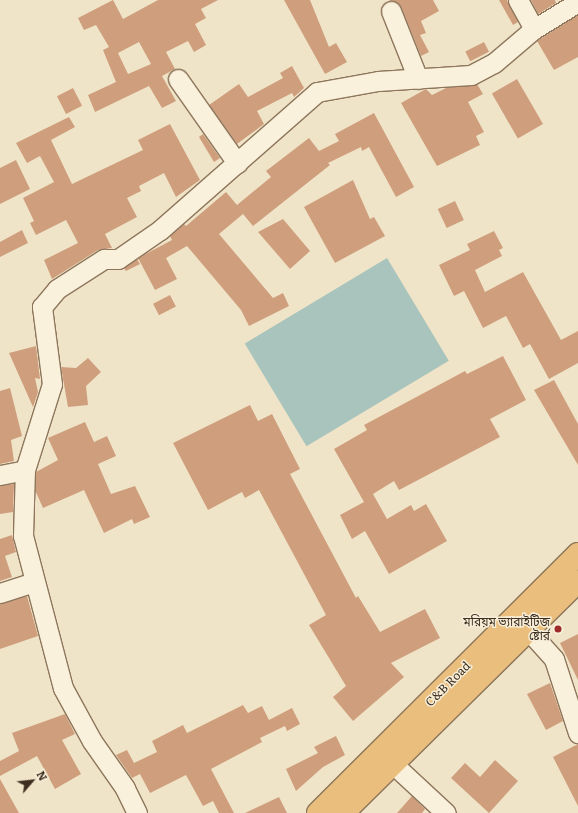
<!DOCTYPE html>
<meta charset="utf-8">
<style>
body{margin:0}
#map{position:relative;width:578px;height:813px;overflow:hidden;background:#f0e4c8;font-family:Literata,"Noto Sans Bengali",serif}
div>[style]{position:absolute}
.water>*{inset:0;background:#a9c4bc;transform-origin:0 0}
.building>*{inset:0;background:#cf9f7d;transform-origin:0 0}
.roads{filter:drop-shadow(1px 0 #8d765c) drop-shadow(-1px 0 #8d765c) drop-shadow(0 1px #8d765c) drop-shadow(0 -1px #8d765c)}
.minor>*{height:19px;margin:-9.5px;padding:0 9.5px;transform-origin:9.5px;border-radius:9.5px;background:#faf1dc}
.trunk>*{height:22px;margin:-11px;padding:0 11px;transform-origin:11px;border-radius:11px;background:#eabe7c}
.dots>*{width:11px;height:11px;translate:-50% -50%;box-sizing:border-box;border:2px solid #f7eed8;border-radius:50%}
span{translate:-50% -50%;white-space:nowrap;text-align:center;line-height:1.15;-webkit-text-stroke:3px #f7eed8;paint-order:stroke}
.poi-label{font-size:12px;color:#3d2e20}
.right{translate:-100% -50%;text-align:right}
.street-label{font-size:12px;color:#3d2e20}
.north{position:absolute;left:12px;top:761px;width:40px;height:40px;-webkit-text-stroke:3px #f7eed8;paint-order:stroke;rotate:62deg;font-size:11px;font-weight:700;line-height:16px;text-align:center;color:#3d2e20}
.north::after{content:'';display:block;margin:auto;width:14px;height:18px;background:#3d2e20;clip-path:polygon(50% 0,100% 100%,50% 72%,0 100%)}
</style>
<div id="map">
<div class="water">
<div style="left:387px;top:258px;width:120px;height:166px;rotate:59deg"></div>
</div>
<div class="building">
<div style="clip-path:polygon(evenodd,113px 0,123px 19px,158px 0,218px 0,201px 9px,206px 18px,195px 24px,206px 45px,194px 52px,188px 41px,166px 52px,175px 69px,162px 76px,176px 101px,162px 108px,149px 86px,95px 112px,88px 95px,116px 82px,103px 50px,109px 47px,96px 25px,84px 30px,78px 18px,113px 0,139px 42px,151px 64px,128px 74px,118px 53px,139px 42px)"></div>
<div style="clip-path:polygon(284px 0,310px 0,329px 47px,336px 43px,347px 62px,325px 74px)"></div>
<div style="clip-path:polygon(389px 0,433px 0,439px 11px,421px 21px,426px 33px,420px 35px,429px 52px,421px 56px,401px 7px)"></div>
<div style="clip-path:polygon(499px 0,507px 0,518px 22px,513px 25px)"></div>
<div style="clip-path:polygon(531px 0,555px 0,556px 3px,538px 14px)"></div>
<div style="clip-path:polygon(578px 15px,578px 57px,554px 70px,537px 41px)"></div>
<div style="left:484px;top:42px;width:11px;height:21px;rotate:63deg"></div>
<div style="clip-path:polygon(292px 66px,304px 88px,294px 97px,292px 93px,257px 111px,264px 124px,237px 144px,209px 105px,239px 84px,248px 97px,283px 78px,280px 73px)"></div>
<div style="left:517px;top:79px;width:52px;height:29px;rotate:60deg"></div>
<div style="clip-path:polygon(477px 84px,483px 94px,468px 102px,484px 132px,476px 136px,480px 145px,437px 166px,401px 103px,426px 89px,432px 95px,446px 88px)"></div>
<div style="left:73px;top:88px;width:20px;height:18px;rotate:63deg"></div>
<div style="clip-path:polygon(374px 113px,414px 187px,396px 197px,369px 147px,362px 151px,361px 147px,328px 163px,330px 165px,253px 226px,243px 214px,219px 234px,273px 298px,283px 293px,289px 306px,249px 326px,241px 310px,187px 246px,166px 258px,177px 279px,155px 290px,138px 258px,172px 240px,170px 236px,184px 224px,186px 226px,226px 192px,237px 205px,271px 177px,266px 171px,309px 138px,319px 151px,339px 141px,335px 134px)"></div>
<div style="clip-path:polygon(69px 117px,75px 127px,51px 140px,72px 184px,143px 150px,138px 140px,170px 124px,200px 180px,176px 197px,164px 173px,139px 186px,141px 191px,127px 198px,137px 217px,105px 234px,112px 248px,98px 250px,52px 279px,44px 260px,78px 243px,66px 220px,36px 235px,30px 223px,34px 221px,23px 198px,54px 182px,40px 156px,27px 163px,16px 143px)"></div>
<div style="clip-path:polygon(203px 134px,220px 158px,214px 162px,199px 137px)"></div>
<div style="clip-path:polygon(16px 160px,30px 189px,0 204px,0 168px)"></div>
<div style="clip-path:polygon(353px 180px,370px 219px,374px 217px,385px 236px,335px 263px,304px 207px)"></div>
<div style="left:455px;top:201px;width:21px;height:19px;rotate:65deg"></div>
<div style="clip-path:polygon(283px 219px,310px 251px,290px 269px,258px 232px)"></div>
<div style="clip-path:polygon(22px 230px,28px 243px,0 257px,0 242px)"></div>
<div style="clip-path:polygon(494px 231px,503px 248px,499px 250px,502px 256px,475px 270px,485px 292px,523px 272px,561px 340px,578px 331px,578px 363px,549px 379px,530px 344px,523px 348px,506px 316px,483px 328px,464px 291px,454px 296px,439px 265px,470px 250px,467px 244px)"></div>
<div style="clip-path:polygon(137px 259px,140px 264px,126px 271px,124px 268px)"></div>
<div style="left:170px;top:295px;width:13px;height:19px;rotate:63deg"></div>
<div style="clip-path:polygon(36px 346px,40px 379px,35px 378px,38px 392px,33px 407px,9px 353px)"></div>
<div style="clip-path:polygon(503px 356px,526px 400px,490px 419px,500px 437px,399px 490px,394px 481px,373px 494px,387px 519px,411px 505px,414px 511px,426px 504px,447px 541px,389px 574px,365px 531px,352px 539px,340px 515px,364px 502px,334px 449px,367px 430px,364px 425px,465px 371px,467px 374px)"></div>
<div style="clip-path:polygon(88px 358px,101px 372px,86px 386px,88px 405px,68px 407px,61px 367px,76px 368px)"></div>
<div style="clip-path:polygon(554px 380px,578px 424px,578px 465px,534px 390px)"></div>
<div style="clip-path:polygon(10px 388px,22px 436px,11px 440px,14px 461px,0 464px,0 391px)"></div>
<div style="clip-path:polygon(250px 405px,258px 421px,272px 414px,300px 469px,290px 474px,356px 598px,358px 596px,380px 632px,425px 609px,440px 638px,391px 663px,404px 677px,353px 721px,333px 697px,346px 686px,309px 625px,326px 615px,259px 490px,245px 498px,242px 492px,208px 510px,173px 443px)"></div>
<div style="clip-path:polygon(85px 422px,94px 442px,107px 436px,116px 456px,98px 464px,111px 494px,135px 486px,150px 517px,134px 524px,132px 519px,104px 533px,84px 490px,43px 508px,35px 490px,36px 472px,58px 460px,48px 438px)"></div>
<div style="clip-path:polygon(14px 484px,13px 512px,0 514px,0 486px)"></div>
<div style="clip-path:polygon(12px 535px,16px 552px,5px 556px,12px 577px,0 581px,0 539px)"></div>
<div style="clip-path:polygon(27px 596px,38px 636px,0 649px,0 604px)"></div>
<div style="clip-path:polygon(578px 634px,578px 680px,560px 643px)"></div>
<div style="clip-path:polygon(550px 683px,563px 721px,546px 730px,527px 694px)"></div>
<div style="clip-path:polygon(243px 705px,248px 713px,262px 706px,269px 720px,292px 708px,300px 724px,287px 731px,285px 726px,260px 738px,262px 742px,211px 769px,234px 813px,219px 813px,213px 801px,203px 806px,186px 775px,150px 793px,140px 774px,132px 778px,116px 755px,127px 750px,134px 763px,157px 752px,152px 741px,183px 725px,187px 733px)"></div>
<div style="clip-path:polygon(65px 714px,75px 734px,62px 740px,81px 774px,55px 789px,37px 756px,0 776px,0 761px,19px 751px,12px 733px)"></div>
<div style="clip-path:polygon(336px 736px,345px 755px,323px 767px,296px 791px,286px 769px,318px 753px,314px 747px)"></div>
<div style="clip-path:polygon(578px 744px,578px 806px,553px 757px)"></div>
<div style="clip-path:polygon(495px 760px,518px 781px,489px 813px,451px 778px,465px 763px,480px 777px)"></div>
<div style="clip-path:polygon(0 779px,19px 813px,0 813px)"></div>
<div style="clip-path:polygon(412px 796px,425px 809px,422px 813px,397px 813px)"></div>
<div style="clip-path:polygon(279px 797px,287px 813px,245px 813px)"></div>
</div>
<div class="roads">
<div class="minor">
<div style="left:391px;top:11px;width:73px;rotate:68.3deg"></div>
<div style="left:534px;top:29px;width:52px;rotate:-31.5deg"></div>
<div style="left:178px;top:79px;width:103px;rotate:54.9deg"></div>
<div style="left:0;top:475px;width:25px;rotate:-11deg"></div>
<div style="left:0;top:593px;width:35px;rotate:-18deg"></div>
<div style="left:528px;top:630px;width:39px;rotate:48deg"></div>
<div style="left:554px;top:659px;width:78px;rotate:72deg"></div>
<div style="left:393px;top:764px;width:72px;rotate:42.8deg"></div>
<div style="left:137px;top:813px;width:28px;rotate:-116deg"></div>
<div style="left:125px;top:788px;width:57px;rotate:-125.1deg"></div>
<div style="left:92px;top:741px;width:60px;rotate:-118.7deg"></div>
<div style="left:63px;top:688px;width:157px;rotate:-104.7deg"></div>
<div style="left:23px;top:536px;width:66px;rotate:-88.3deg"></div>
<div style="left:25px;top:470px;width:90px;rotate:-72.6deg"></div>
<div style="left:52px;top:384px;width:78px;rotate:-97.4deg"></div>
<div style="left:42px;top:307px;width:23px;rotate:-50deg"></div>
<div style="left:57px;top:289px;width:56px;rotate:-32.6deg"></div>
<div style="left:104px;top:259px;width:14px"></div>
<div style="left:118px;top:259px;width:51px;rotate:-34.6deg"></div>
<div style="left:160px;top:230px;width:209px;rotate:-41.3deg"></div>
<div style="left:317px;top:92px;width:62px;rotate:-10.2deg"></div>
<div style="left:378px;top:81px;width:93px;rotate:-3.7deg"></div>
<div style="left:471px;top:75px;width:26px;rotate:-28deg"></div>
<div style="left:494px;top:63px;width:52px;rotate:-40.4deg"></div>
<div style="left:534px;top:29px;width:33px;rotate:-119deg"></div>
</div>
<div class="trunk">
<div style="left:318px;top:813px;width:367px;rotate:-44.9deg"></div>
<div style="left:343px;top:813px;width:330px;rotate:-44.6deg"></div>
</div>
</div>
<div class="dots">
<div style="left:558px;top:629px;background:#9e2a2b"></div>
</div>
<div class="poi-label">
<span class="right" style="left:550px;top:629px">মরিয়ম ভ্যারাইটিজ<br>ষ্টোর্র</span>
</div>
<div class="street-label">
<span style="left:448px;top:684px;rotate:-45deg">C&amp;B Road</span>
</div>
<div class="north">N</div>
</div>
